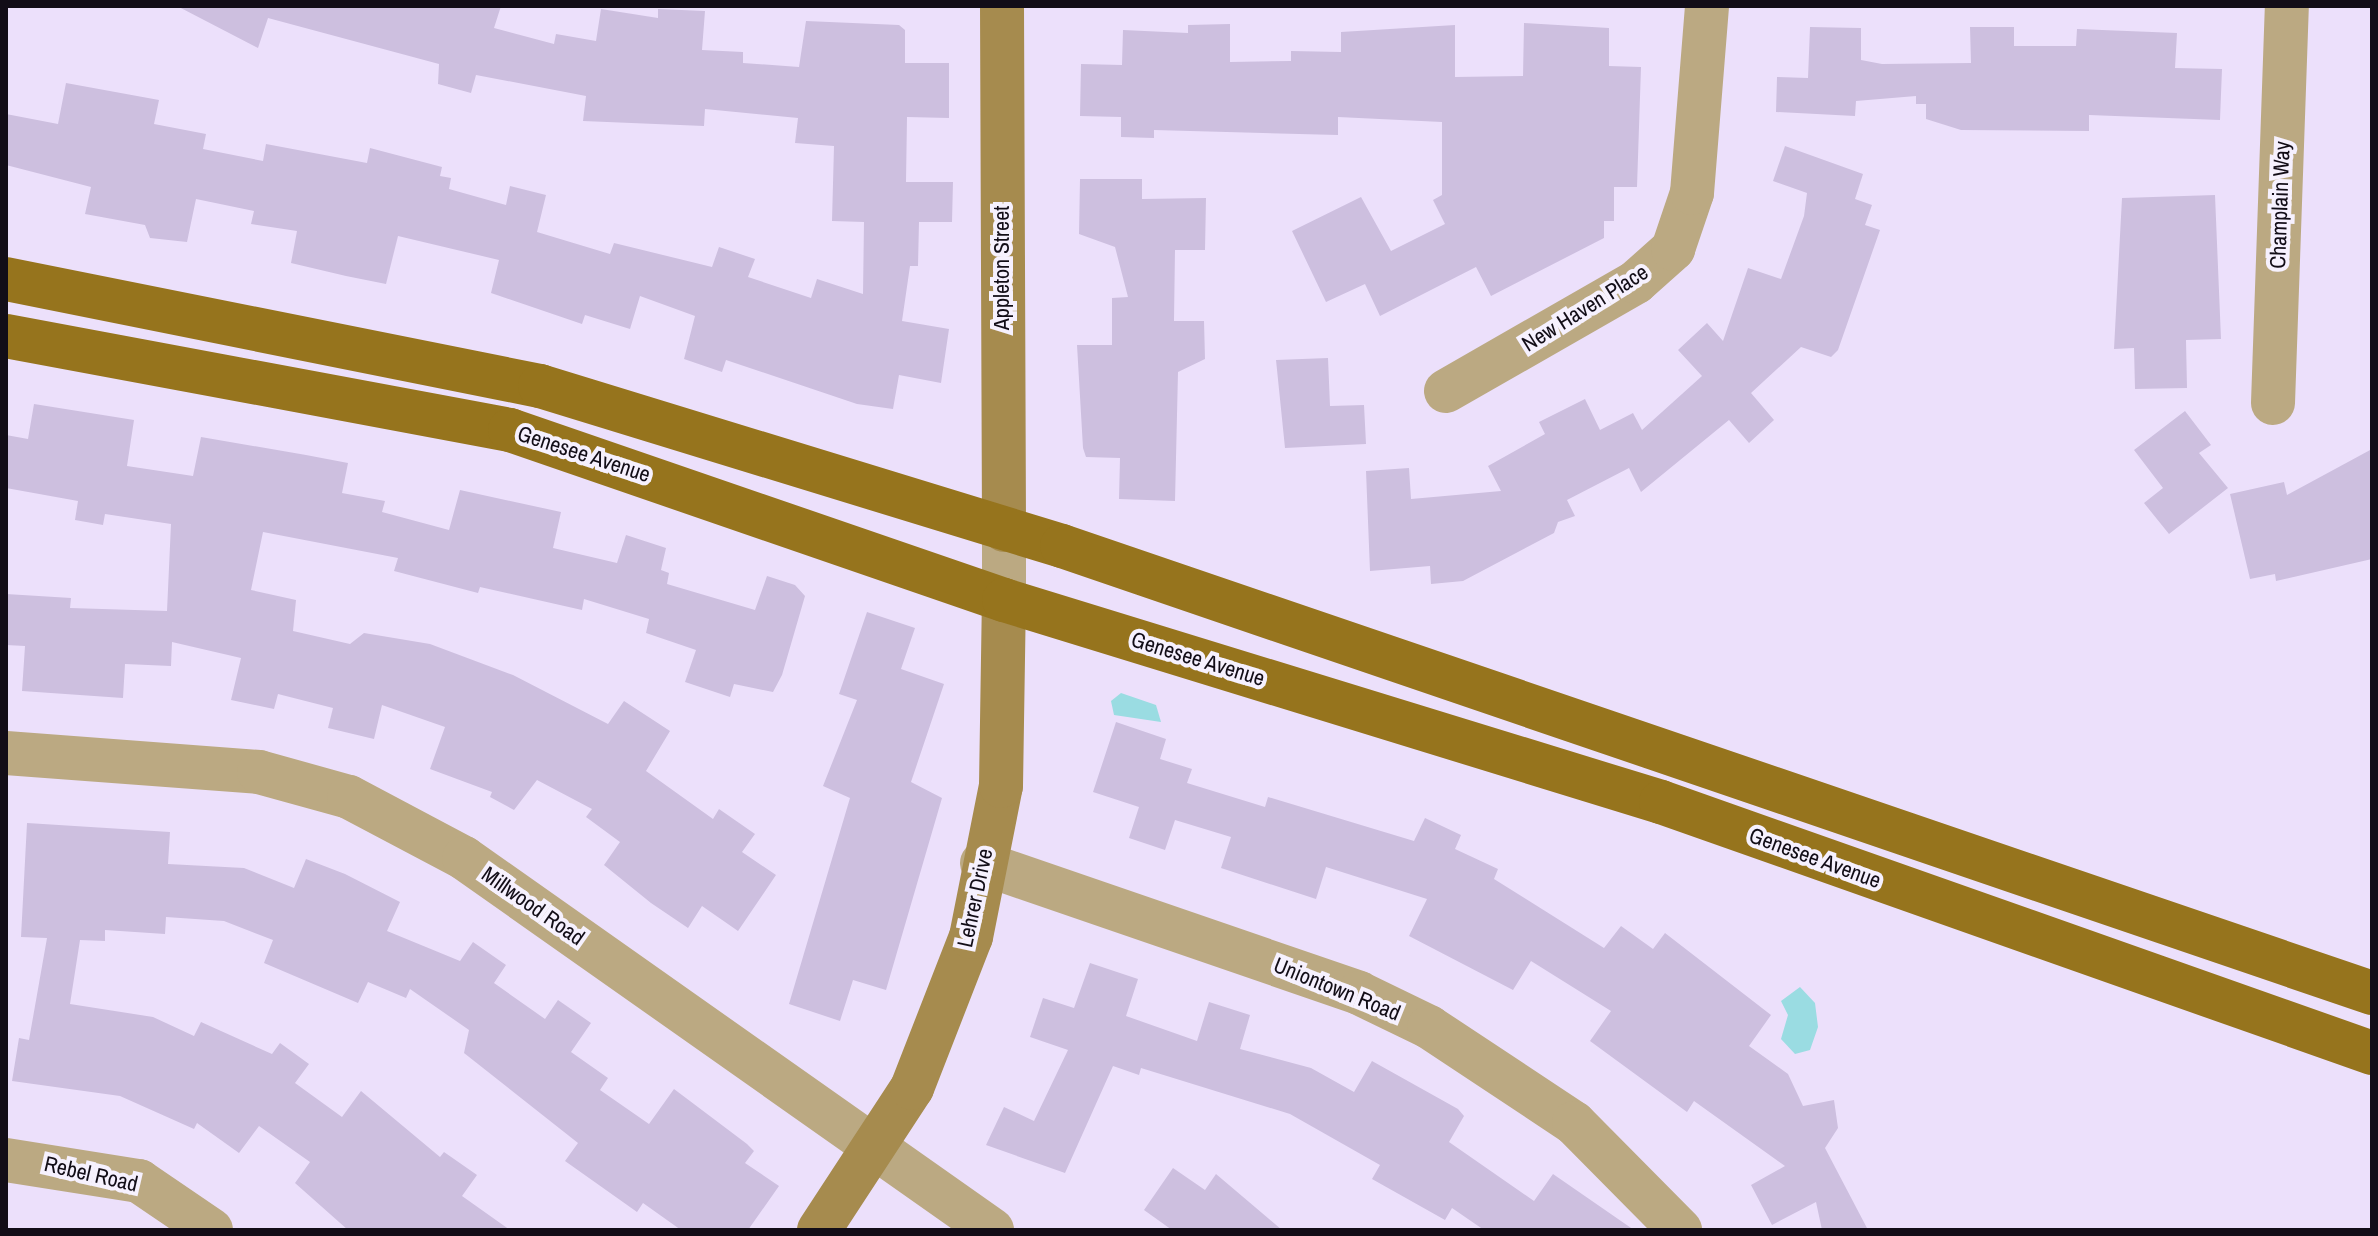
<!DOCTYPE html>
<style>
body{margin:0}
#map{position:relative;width:2378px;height:1236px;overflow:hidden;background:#ece0fb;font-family:"Archivo Narrow",sans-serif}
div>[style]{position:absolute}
.water>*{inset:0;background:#9adce2}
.building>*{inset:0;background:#cdbfdf}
.street>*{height:44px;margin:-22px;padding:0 22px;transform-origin:22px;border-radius:22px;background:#bba982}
.secondary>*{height:44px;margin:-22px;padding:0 22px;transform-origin:22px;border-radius:22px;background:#a68b4e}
.primary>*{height:44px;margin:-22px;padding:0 22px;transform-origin:22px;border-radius:22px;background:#96741d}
span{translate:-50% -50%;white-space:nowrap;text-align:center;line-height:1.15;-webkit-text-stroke:8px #f6f1fe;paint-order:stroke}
.street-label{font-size:22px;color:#120d17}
.frame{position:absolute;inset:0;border:8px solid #120d17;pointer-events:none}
</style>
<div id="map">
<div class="water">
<div style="clip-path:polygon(1121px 693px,1156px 705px,1161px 722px,1114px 715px,1111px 701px)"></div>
<div style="clip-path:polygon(1800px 987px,1815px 1003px,1818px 1027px,1810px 1050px,1795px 1054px,1781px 1039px,1788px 1015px,1781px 1001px)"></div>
</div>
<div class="building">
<div style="clip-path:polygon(177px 6px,501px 6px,494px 28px,554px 44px,556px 34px,596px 41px,601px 9px,658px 18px,658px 9px,705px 11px,702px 50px,743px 52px,743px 63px,799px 67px,806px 21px,899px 25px,905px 30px,905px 63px,949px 63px,949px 118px,907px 117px,906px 182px,953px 182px,952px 222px,919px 222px,918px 266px,910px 266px,902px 321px,949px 329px,941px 383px,899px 375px,893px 409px,857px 404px,726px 360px,722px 372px,684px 359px,695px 316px,640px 296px,630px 329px,585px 315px,582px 324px,491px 293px,499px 260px,398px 236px,386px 284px,346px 276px,291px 263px,297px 231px,251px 224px,254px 211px,196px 199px,187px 242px,150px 238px,145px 225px,85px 214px,91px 187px,6px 165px,6px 114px,58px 124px,66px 83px,159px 100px,154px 124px,206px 134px,203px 149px,263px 161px,266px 144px,367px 163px,370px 148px,442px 167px,440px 176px,451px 178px,449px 189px,506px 205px,510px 186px,546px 195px,537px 232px,610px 254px,614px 243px,712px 267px,719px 247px,755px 259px,748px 277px,811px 298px,817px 279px,863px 294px,864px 222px,832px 221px,834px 146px,795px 143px,798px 118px,705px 109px,704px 126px,583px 121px,586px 96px,476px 75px,471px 93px,438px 84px,439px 64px,268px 18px,258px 48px)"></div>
<div style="clip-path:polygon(1524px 23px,1609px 28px,1609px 66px,1641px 67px,1637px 187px,1614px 187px,1614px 221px,1604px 221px,1604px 238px,1491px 296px,1476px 267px,1380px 316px,1365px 284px,1326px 302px,1292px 231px,1361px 197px,1391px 251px,1445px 224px,1433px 200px,1442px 195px,1442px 122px,1338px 117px,1338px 135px,1154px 130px,1154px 138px,1121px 137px,1121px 117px,1080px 116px,1081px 64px,1122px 65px,1123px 30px,1188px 33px,1188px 25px,1230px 24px,1230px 62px,1291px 61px,1291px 51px,1341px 52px,1341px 32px,1455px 25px,1455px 77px,1523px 76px)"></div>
<div style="clip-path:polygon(1810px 27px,1861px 28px,1861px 60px,1882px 64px,1971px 63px,1970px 27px,2014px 27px,2014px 46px,2076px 46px,2077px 29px,2177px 33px,2175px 68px,2222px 69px,2220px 120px,2089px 115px,2089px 131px,1961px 130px,1926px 119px,1926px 104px,1916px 104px,1916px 96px,1856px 101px,1855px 116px,1776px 112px,1777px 77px,1808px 78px)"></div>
<div style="clip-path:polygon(1785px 146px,1863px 174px,1855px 199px,1872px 205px,1865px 225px,1880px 230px,1838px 350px,1831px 357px,1801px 347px,1751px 393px,1774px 420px,1749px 443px,1729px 420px,1641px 492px,1629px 468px,1567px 500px,1575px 516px,1558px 522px,1554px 533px,1463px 581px,1431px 584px,1430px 566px,1370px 571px,1366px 471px,1409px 468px,1411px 499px,1501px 491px,1488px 466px,1545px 434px,1539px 422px,1585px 399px,1600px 430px,1633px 413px,1642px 430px,1702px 376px,1678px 350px,1707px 323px,1723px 341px,1748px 268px,1781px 279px,1804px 216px,1807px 193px,1773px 181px)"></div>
<div style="clip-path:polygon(1080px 179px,1142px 179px,1142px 199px,1206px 198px,1205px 250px,1175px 250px,1174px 321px,1204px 321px,1205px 359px,1178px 372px,1175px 501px,1119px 499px,1120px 458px,1086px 457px,1083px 448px,1077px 345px,1112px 345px,1112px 298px,1128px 297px,1115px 247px,1079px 234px)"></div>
<div style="clip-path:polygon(2215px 195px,2221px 339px,2186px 340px,2187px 388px,2135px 389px,2134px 348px,2114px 349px,2122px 198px)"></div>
<div style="clip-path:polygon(1328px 358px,1330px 406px,1364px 405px,1366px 444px,1285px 448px,1276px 360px)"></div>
<div style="clip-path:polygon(34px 404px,134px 420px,127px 466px,193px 476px,201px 437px,306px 455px,348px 463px,342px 493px,385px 501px,382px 512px,449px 530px,460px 490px,561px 512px,553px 548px,617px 563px,626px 535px,666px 548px,661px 570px,669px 573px,667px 584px,755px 610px,767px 576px,795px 585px,805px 596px,782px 675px,773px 692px,734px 684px,730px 697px,685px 682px,696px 650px,646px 633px,649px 619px,584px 599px,582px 610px,480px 587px,478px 593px,394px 571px,398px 558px,263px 532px,251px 590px,296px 600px,293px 631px,350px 644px,364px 633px,430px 644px,513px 675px,608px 724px,624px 701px,670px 731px,646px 771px,713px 819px,719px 809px,755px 834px,742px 852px,776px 875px,738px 931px,702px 906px,688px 928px,651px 903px,604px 865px,620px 842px,586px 817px,592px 809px,537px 780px,514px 810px,490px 797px,492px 792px,430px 769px,445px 727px,382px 705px,374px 739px,328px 728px,333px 708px,278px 694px,274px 709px,231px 700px,241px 658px,172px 642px,171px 666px,125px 664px,123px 698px,22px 691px,25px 646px,6px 645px,6px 594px,71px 598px,70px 608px,167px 611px,171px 524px,105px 514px,103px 525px,75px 520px,78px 501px,6px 488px,6px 435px,28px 439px)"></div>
<div style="clip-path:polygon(2185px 411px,2211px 445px,2199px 453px,2228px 488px,2169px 534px,2144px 503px,2163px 488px,2134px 450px)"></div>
<div style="clip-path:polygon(2372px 449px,2372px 559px,2276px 581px,2275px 574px,2250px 579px,2230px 494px,2284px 482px,2287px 495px)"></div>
<div style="clip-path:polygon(867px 612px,915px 628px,901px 669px,944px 684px,911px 782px,942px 798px,886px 990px,853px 980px,840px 1021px,789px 1004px,850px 798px,823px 786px,857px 700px,839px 694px)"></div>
<div style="clip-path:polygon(1116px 722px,1166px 739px,1160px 759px,1192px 769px,1187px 783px,1265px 807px,1268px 797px,1414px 841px,1425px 818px,1461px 835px,1455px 849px,1498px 869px,1494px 879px,1604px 948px,1621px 926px,1653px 949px,1665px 933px,1771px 1015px,1749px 1046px,1788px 1074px,1803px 1106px,1834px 1100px,1838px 1128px,1825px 1148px,1868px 1230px,1822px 1230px,1816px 1202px,1772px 1225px,1751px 1185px,1785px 1166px,1694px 1101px,1687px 1112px,1590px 1041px,1611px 1011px,1531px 961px,1513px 990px,1409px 936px,1427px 899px,1326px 867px,1316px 899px,1221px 868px,1231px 837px,1175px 820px,1165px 850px,1129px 838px,1139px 807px,1093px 792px)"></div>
<div style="clip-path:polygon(27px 823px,170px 832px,168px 864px,244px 868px,294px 888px,306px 859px,345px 874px,400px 902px,387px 931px,460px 961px,473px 942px,506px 965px,494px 983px,545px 1019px,558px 1000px,591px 1023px,571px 1052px,608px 1078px,600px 1090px,649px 1124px,674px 1089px,747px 1144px,754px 1151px,745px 1163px,779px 1186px,748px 1230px,681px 1230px,643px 1203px,637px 1212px,565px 1161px,578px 1143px,464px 1053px,469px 1030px,410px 989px,406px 998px,368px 982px,358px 1003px,264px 963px,273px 940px,224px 921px,166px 917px,165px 934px,105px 930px,105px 941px,80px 940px,70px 1004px,153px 1017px,194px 1036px,201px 1022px,272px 1054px,280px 1043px,309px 1064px,295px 1083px,342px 1117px,361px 1091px,440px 1157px,444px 1152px,477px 1175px,462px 1196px,510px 1230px,348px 1230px,295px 1183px,310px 1162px,259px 1126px,239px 1153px,197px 1123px,194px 1129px,120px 1096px,12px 1081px,19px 1038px,29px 1040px,47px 938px,21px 937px)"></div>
<div style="clip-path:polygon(1090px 963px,1138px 979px,1126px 1016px,1197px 1041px,1209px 1002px,1250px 1015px,1240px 1049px,1311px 1068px,1354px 1092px,1372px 1061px,1458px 1109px,1464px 1116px,1449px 1142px,1534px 1201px,1553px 1174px,1634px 1230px,1484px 1230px,1452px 1208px,1445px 1220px,1372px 1179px,1380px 1165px,1290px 1114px,1141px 1068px,1139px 1075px,1113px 1066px,1065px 1173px,986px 1145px,1004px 1107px,1034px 1121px,1068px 1050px,1030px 1037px,1043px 998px,1074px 1008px)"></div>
<div style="clip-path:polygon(1173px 1168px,1205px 1190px,1216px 1174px,1282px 1230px,1172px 1230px,1144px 1210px)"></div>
</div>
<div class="street">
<div style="left:1446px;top:391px;width:219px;rotate:-29.8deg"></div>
<div style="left:1636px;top:282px;width:50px;rotate:-41.7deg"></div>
<div style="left:1673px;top:249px;width:59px;rotate:-71.3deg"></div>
<div style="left:1692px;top:193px;width:188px;rotate:-85.4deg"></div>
<div style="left:2273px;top:403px;width:397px;rotate:-88deg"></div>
<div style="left:1004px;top:600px;width:70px;rotate:-90deg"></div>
<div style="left:6px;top:753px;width:254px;rotate:4.3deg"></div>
<div style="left:259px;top:772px;width:93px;rotate:15.5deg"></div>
<div style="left:349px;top:797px;width:130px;rotate:27.9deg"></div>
<div style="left:464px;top:858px;width:646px;rotate:35.17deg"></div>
<div style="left:982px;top:863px;width:399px;rotate:19deg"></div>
<div style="left:1359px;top:993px;width:78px;rotate:25.9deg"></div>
<div style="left:1429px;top:1027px;width:174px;rotate:33.5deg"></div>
<div style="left:1574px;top:1123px;width:151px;rotate:45.3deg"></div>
<div style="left:6px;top:1160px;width:135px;rotate:9deg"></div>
<div style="left:139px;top:1181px;width:87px;rotate:34.2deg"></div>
</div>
<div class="secondary">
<div style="left:1002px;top:6px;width:524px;rotate:89.78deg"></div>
<div style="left:819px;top:1230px;width:170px;rotate:-56.8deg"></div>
<div style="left:912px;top:1088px;width:162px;rotate:-68.7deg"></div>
<div style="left:971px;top:937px;width:154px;rotate:-78.8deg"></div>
<div style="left:1001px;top:786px;width:186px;rotate:-89.1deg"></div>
</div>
<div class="primary">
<div style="left:6px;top:279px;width:545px;rotate:11.33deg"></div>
<div style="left:540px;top:386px;width:546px;rotate:17.04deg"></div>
<div style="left:1062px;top:546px;width:1384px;rotate:18.84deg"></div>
<div style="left:6px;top:336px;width:513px;rotate:10.56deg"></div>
<div style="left:510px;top:430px;width:522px;rotate:18.99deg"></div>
<div style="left:1004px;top:600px;width:687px;rotate:17.09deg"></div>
<div style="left:1661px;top:802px;width:754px;rotate:19.44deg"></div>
</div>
<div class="street-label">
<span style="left:2280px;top:205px;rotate:-88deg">Champlain Way</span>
<span style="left:1002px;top:268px;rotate:-90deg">Appleton Street</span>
<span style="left:1585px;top:308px;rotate:-32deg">New Haven Place</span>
<span style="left:584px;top:454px;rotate:18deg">Genesee Avenue</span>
<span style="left:1198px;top:659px;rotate:17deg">Genesee Avenue</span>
<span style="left:1815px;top:858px;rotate:20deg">Genesee Avenue</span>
<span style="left:975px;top:898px;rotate:-78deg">Lehrer Drive</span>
<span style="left:533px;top:906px;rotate:35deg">Millwood Road</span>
<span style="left:1337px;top:989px;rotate:22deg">Uniontown Road</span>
<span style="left:91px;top:1174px;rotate:13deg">Rebel Road</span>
</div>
<div class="frame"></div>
</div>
